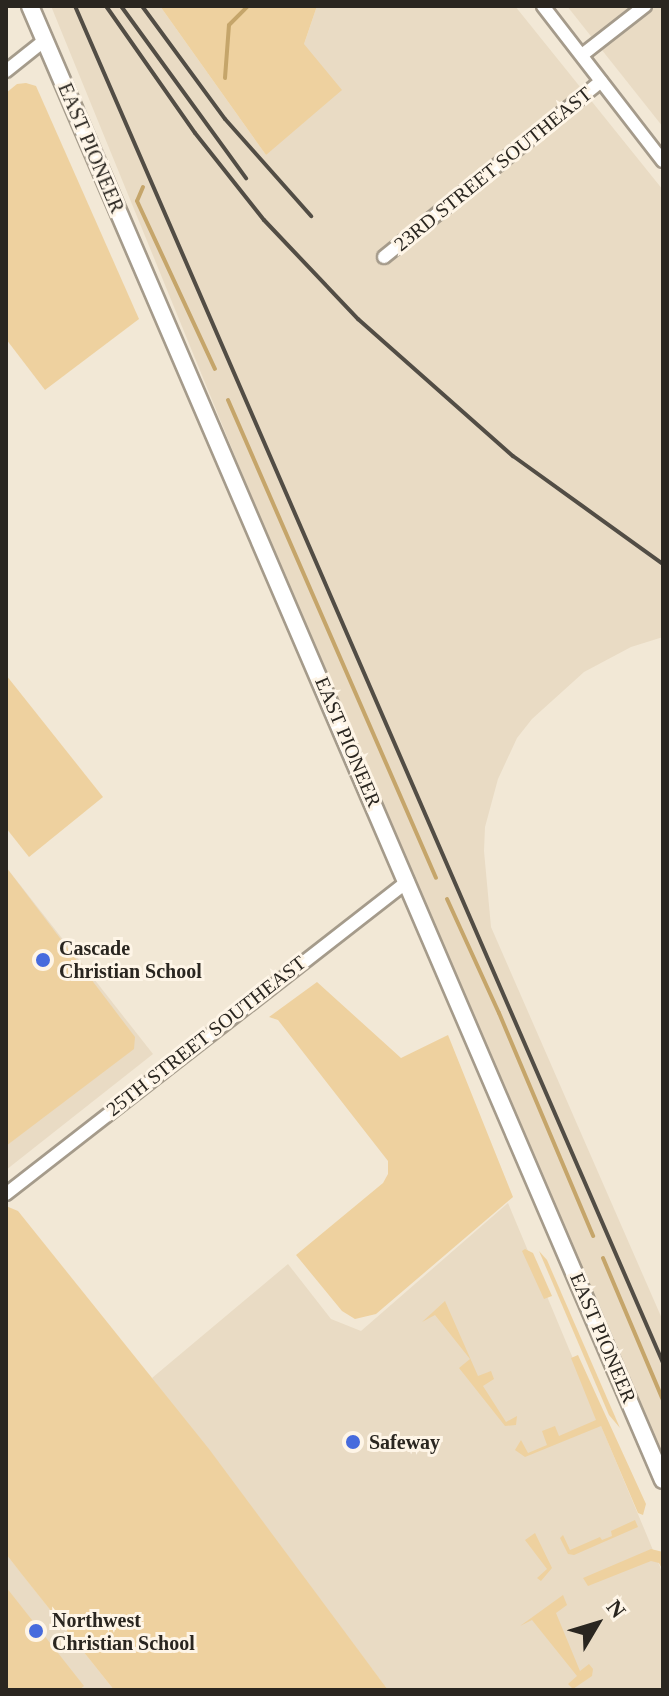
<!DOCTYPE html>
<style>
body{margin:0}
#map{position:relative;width:669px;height:1696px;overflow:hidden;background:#f2e8d6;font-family:Georgia,serif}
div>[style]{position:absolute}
.built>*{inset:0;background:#e9dbc4}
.green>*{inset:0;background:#eed19f}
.stream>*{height:4px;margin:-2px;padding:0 2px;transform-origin:2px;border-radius:2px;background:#c5a56a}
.roads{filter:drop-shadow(2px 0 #a59b8b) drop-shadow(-2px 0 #a59b8b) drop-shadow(0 2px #a59b8b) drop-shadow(0 -2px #a59b8b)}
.minor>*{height:12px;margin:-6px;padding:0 6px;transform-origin:6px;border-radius:6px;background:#fff}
.tertiary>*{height:16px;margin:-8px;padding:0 8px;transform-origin:8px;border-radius:8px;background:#fff}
.rail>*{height:4px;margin:-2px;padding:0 2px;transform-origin:2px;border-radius:2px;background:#524d45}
.dots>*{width:22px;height:22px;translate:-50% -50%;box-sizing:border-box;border:4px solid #fef5e7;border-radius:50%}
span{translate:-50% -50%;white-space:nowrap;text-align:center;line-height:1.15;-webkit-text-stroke:6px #fef5e7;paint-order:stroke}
.street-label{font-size:20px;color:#2a2620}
.poi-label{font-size:20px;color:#2a2620;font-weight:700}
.left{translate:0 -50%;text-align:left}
.frame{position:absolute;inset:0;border:8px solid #2a2620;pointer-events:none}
.north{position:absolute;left:557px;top:1584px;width:80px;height:80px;-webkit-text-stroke:6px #fef5e7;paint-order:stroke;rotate:52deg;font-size:22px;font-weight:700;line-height:32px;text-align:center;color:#2a2620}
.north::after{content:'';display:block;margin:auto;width:28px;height:36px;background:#2a2620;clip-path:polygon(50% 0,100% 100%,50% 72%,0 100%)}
</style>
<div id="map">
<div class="built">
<div style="clip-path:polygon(51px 6px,160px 6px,266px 155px,317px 6px,515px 6px,663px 190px,663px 637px,631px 647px,584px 672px,532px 719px,517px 738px,498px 779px,485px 827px,484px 851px,491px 927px,663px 1321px,663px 1481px,416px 899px)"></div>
<div style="clip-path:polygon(567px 6px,663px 6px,663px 127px)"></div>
<div style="clip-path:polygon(6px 867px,153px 1054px,6px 1170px)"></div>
<div style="clip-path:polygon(508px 1203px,663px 1574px,663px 1690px,388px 1690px,152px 1378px,288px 1264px,331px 1319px,361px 1331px)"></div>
<div style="clip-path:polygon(6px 1554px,114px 1690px,6px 1690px)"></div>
</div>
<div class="green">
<div style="clip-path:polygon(160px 6px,317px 6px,304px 44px,342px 90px,266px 155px)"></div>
<div style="clip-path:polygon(26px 83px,36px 86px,139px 319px,45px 390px,6px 339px,6px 93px,17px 84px)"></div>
<div style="clip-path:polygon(6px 675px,103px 797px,29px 857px,6px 828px)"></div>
<div style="clip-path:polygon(6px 867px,135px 1037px,134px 1049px,6px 1146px)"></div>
<div style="clip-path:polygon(317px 982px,401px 1058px,448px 1035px,513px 1197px,376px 1314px,355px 1319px,342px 1311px,296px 1255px,383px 1183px,388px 1174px,388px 1161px,278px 1020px,269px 1017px)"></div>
<div style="clip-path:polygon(6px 1206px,18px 1211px,209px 1449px,388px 1690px,114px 1690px,20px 1572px,6px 1554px)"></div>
<div style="clip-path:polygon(525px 1249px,533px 1253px,552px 1296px,544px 1299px,522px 1251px)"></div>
<div style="clip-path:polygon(539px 1251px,547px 1260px,620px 1428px,609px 1415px)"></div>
<div style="clip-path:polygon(445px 1301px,478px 1376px,491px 1371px,494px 1379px,483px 1386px,506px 1422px,517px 1416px,516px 1425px,505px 1426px,459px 1368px,470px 1359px,435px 1315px,422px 1322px)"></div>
<div style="clip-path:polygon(578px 1355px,646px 1504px,643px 1515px,638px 1513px,601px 1426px,525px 1457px,515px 1450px,521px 1440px,528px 1453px,547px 1445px,542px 1431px,555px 1426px,559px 1436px,596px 1420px,571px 1358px)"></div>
<div style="clip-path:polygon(635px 1520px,638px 1527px,574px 1555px,568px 1554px,560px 1538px,563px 1535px,570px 1550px,600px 1537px,602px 1540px,612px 1536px,611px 1531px)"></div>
<div style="clip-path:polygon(535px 1533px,552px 1568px,541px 1581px,537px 1578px,547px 1569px,525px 1540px)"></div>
<div style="clip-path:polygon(651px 1549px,663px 1552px,663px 1571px,659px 1563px,651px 1561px,588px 1586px,583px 1578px)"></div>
<div style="clip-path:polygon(6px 1587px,84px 1686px,79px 1690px,6px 1690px)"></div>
<div style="clip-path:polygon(563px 1595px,567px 1605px,556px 1613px,580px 1671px,589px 1664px,593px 1669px,592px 1676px,573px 1689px,568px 1684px,577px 1676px,532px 1620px,520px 1626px)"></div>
</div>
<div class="stream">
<div style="left:225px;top:78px;width:53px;rotate:-85.7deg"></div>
<div style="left:229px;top:25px;width:27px;rotate:-45deg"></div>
<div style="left:143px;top:187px;width:15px;rotate:113deg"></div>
<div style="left:137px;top:201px;width:185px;rotate:65.1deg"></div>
<div style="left:228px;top:400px;width:521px;rotate:66.48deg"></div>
<div style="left:447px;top:899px;width:125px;rotate:65.5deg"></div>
<div style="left:499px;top:1013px;width:242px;rotate:67.1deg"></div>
<div style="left:603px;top:1258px;width:154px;rotate:67.1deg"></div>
</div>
<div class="roads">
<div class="minor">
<div style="left:543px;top:6px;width:196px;rotate:52.3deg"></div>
<div style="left:582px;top:55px;width:80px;rotate:-37.9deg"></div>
<div style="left:6px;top:71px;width:50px;rotate:-38.5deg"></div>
<div style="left:384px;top:257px;width:279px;rotate:-39deg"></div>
<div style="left:6px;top:1194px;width:509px;rotate:-37.9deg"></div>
</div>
<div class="tertiary">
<div style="left:30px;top:6px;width:1604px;rotate:66.76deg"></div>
</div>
</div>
<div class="rail">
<div style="left:75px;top:6px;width:1479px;rotate:66.57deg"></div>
<div style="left:106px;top:6px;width:155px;rotate:55deg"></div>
<div style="left:195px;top:133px;width:111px;rotate:51.6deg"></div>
<div style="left:264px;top:220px;width:137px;rotate:46.5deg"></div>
<div style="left:358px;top:319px;width:207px;rotate:41.5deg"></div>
<div style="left:513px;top:456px;width:185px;rotate:35.8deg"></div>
<div style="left:121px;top:6px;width:213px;rotate:54deg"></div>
<div style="left:142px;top:6px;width:140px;rotate:53.7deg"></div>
<div style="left:225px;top:119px;width:130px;rotate:48.4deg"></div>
</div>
<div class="dots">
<div style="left:43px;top:960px;background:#476bdd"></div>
<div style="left:353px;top:1442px;background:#476bdd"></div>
<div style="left:36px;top:1631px;background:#476bdd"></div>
</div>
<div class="street-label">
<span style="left:91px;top:148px;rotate:67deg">EAST PIONEER</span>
<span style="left:493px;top:169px;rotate:-39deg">23RD STREET SOUTHEAST</span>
<span style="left:348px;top:742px;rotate:67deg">EAST PIONEER</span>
<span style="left:206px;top:1036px;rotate:-38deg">25TH STREET SOUTHEAST</span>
<span style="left:603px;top:1338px;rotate:67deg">EAST PIONEER</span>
</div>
<div class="poi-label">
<span class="left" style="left:59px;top:960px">Cascade<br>Christian School</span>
<span class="left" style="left:369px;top:1442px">Safeway</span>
<span class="left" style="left:52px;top:1632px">Northwest<br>Christian School</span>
</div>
<div class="frame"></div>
<div class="north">N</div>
</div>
